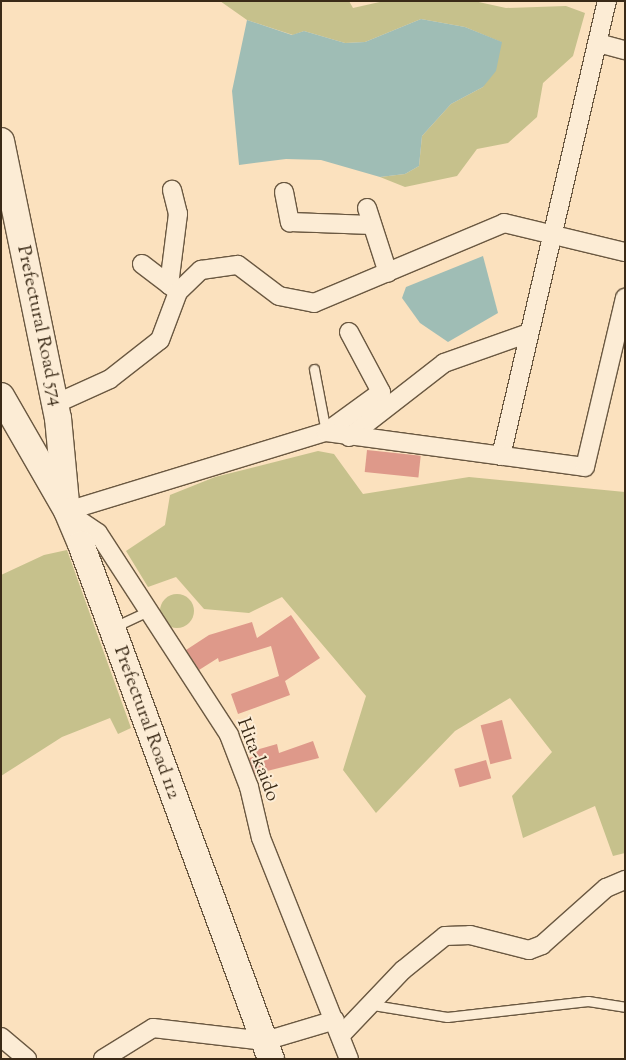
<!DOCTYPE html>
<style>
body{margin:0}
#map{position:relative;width:626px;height:1060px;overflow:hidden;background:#fbe1be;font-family:"Sorts Mill Goudy",serif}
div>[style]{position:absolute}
.green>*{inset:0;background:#c6c18c}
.round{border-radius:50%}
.water>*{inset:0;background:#9fbdb5}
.building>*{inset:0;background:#de998a;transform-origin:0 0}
.roads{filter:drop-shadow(1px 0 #6a5841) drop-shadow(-1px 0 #6a5841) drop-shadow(0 1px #6a5841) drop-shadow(0 -1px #6a5841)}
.service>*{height:9px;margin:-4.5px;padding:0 4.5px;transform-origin:4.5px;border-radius:4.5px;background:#fcecd5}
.minor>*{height:18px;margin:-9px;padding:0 9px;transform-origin:9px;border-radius:9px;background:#fcecd5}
.secondary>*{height:26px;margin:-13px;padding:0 13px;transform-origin:13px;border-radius:13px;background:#fcecd5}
span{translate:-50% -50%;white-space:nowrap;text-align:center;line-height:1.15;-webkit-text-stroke:4px #fcecd5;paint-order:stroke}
.street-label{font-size:19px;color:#3a2a17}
.frame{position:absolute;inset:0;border:2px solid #3a2a17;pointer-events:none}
</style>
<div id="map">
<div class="green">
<div style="clip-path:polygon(220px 1px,349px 1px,353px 8px,384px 1px,474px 1px,506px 8px,566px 6px,585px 13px,573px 56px,543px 83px,537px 117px,508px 143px,477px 149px,457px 176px,405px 187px,380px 177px,405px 174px,419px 166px,422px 136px,451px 104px,483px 87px,501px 42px,465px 27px,421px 19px,365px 42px,345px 43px,304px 31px,293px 35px,247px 20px)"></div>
<div style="clip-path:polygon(318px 451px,334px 454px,363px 494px,469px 477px,625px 492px,625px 853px,613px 856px,595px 806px,523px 838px,512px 796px,552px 752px,510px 698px,455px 731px,376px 813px,343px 770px,366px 696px,282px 597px,249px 613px,204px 609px,176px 577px,148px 587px,126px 551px,165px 525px,170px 495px,215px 477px)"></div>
<div style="clip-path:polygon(67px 550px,131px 728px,118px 734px,110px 718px,62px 737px,1px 776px,1px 575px,44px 555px)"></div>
<div class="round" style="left:160px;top:594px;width:34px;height:34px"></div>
</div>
<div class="water">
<div style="clip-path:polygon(421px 19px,465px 27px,502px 42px,496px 71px,483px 87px,451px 104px,422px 136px,419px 166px,405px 174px,380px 177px,321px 160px,286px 159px,239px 165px,232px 91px,247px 20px,292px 35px,304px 31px,345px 43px,365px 42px)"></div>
<div style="clip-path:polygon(483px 256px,498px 313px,448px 342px,420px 323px,402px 298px,406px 287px)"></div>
</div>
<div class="building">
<div style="left:367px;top:450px;width:54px;height:22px;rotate:6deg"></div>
<div style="clip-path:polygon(291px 615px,320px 658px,285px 681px,290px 695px,238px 714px,231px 694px,279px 676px,271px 646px,219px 662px,218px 658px,199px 670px,186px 650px,209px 635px,252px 622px,257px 638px)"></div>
<div style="left:502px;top:720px;width:40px;height:22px;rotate:76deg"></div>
<div style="clip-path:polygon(313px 741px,319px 758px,255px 774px,249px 758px,257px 756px,256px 750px,277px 744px,279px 753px)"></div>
<div style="left:486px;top:760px;width:19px;height:33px;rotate:74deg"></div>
</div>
<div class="roads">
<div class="service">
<div style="left:314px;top:369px;width:64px;rotate:79.2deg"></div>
<div style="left:114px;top:627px;width:38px;rotate:-25deg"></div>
<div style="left:373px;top:1005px;width:75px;rotate:9.2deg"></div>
<div style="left:447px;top:1017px;width:142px;rotate:-6.5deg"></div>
<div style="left:588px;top:1001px;width:37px;rotate:9deg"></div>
</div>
<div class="minor">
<div style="left:598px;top:43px;width:28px;rotate:15deg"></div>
<div style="left:284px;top:192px;width:31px;rotate:79deg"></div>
<div style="left:290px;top:222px;width:82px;rotate:2.1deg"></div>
<div style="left:367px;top:208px;width:68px;rotate:72.1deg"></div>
<div style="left:142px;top:264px;width:43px;rotate:37.4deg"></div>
<div style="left:169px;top:285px;width:72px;rotate:-82.8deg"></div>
<div style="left:178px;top:214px;width:25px;rotate:-104deg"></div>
<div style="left:55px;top:404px;width:60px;rotate:-24.4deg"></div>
<div style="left:110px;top:379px;width:63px;rotate:-38deg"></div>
<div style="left:160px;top:340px;width:51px;rotate:-69.4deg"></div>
<div style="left:178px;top:292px;width:32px;rotate:-44deg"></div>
<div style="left:201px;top:270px;width:37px;rotate:-8deg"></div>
<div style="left:238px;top:265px;width:51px;rotate:37.1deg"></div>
<div style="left:279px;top:296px;width:36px;rotate:11deg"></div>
<div style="left:314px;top:303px;width:206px;rotate:-22.8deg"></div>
<div style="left:504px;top:223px;width:124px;rotate:13.5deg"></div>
<div style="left:326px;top:432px;width:68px;rotate:-36deg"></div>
<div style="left:381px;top:392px;width:68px;rotate:-118.1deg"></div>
<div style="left:349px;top:437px;width:120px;rotate:-37.9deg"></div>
<div style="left:444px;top:363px;width:87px;rotate:-19.5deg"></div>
<div style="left:501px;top:456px;width:467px;rotate:-76.9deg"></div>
<div style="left:67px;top:511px;width:271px;rotate:-17deg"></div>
<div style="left:326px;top:432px;width:261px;rotate:7.7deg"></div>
<div style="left:585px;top:467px;width:174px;rotate:-76.7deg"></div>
<div style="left:67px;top:512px;width:37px;rotate:34deg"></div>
<div style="left:98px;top:533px;width:241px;rotate:57deg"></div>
<div style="left:229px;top:735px;width:56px;rotate:69deg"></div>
<div style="left:249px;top:787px;width:52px;rotate:76.8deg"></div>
<div style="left:261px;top:838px;width:238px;rotate:68.3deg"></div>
<div style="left:341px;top:1035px;width:90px;rotate:-46.4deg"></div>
<div style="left:403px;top:970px;width:54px;rotate:-39deg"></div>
<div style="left:445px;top:936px;width:25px;rotate:-2deg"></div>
<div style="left:470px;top:935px;width:61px;rotate:14.3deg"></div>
<div style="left:529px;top:950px;width:14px;rotate:-21deg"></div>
<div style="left:542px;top:945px;width:86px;rotate:-41.7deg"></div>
<div style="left:606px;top:888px;width:21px;rotate:-23deg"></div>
<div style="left:1px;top:1037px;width:34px;rotate:40deg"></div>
<div style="left:103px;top:1059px;width:59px;rotate:-31.8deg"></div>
<div style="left:153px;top:1028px;width:113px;rotate:6.6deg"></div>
<div style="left:265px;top:1041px;width:73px;rotate:-16.7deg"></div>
</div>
<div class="secondary">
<div style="left:1px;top:141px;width:283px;rotate:78.4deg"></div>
<div style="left:58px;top:418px;width:84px;rotate:84.6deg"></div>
<div style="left:1px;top:396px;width:133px;rotate:60.1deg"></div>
<div style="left:67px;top:511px;width:36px;rotate:67deg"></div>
<div style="left:81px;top:544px;width:549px;rotate:69.75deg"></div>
</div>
</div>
<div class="street-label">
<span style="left:39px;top:326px;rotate:78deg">Prefectural Road 574</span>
<span style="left:146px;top:723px;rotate:70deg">Prefectural Road 112</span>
<span style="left:257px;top:760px;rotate:69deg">Hita-kaido</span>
</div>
<div class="frame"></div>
</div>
